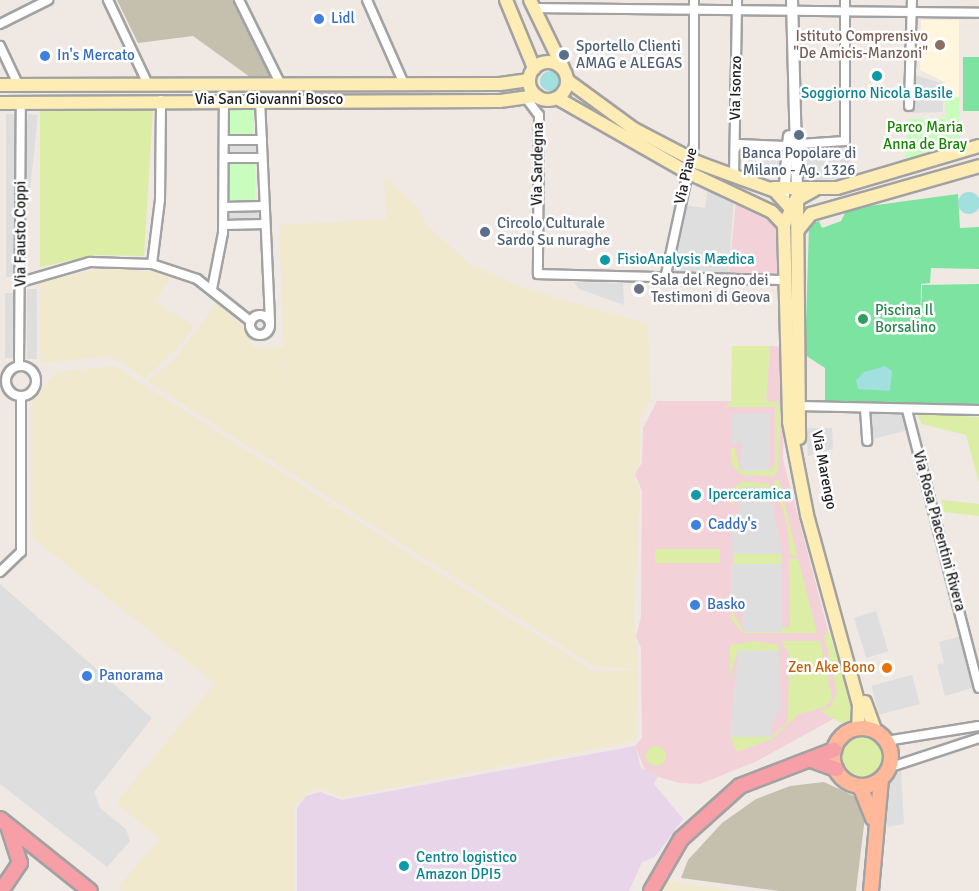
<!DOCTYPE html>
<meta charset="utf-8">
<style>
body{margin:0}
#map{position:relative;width:979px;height:891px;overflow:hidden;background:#f0e8e3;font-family:Signika,sans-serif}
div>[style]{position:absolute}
.commercial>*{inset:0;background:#f2d1d9}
.industrial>*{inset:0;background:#e8d5e9}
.education>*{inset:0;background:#fff6dd}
.construction>*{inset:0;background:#c5bfae}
.farmland>*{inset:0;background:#f0e9cd}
.grass>*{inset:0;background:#dceda6;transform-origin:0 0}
.round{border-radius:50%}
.park>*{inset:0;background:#c9fdbd;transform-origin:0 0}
.pitch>*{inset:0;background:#7ce4a0;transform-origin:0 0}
.parking>*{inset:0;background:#dedede;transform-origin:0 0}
.water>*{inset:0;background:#a1e0de}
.roads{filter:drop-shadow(2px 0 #a2a2a2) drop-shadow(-2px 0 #a2a2a2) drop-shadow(0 2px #a2a2a2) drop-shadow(0 -2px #a2a2a2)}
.minor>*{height:8px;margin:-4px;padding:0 4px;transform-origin:4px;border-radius:4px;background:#fff}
.minor>.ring{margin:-4px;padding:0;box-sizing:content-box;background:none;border:8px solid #fff;border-radius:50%}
.tertiary>*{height:10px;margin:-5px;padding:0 5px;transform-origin:5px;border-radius:5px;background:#fff}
.secondary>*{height:12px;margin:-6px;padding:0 6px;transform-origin:6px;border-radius:6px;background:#fdedb4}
.secondary>.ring{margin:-6px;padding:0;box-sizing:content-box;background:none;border:12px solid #fdedb4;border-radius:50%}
.primary>*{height:14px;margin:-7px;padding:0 7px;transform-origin:7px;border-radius:7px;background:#ffb899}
.primary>.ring{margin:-7px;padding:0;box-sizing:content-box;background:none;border:14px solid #ffb899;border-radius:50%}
.trunk>*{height:14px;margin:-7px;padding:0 7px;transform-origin:7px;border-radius:7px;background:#f69fa6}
.dots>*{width:16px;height:16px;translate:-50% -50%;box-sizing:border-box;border:3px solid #fff;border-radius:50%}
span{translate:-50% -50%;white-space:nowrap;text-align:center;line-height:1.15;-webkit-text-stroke:5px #fff;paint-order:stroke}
.shop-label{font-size:15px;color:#366cbe}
.left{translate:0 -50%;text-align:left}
.education-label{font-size:15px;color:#785e54}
.right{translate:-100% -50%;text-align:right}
.service-label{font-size:15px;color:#4e5e75}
.street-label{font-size:15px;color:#1e1e1e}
.culture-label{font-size:15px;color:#0d838f}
.park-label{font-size:15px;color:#1c8404}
.worship-label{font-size:15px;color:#5b616d}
.leisure-label{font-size:15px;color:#27864d}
.food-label{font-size:15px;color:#c56008}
</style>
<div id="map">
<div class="commercial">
<div style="clip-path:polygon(736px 201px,778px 222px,784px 274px,729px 273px)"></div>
<div style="clip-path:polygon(770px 346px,785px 347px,783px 459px,836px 661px,855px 707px,755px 762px,700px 784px,679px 783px,646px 773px,635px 746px,642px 738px,641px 648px,636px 637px,641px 617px,642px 491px,635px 474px,642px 463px,643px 428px,657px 401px,766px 401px)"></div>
</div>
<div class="industrial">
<div style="clip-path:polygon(635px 746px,641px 768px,658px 776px,654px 784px,683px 819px,655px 857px,642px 862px,629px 891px,297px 891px,297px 808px,306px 796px,320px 792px,342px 800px)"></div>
</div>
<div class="education">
<div style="clip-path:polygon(921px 20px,959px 20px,959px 97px,945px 97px,945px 82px,920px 70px)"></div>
</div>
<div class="construction">
<div style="clip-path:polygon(117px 0,234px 0,271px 77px,250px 77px,193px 36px,138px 43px)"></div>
<div style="clip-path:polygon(824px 782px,856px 797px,865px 817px,856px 891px,779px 891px,681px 878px,688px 860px,722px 823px,756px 799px,790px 786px)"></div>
</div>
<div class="farmland">
<div style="clip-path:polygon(388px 179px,420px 210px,424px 223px,470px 264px,523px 288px,648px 324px,651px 396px,639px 421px,640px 464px,634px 472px,640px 492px,634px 621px,638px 669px,594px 666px,147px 381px,174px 360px,218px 302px,242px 326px,254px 348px,283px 347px,286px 395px,279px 225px,387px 219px,384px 181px)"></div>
<div style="clip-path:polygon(107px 268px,172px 274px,155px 302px,194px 326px,182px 343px,145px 378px,110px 356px,40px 363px,39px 282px)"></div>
<div style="clip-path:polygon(114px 366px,593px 671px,638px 670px,636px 741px,343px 797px,321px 789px,306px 794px,294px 807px,294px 891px,121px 891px,118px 887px,160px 839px,116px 803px,215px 683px,32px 537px,31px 403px,56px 372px)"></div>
<div style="clip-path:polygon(667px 881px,702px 886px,738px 891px,662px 891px)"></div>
</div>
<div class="grass">
<div style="clip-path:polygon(40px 108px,153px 108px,144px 256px,97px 255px,40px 267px)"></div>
<div style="clip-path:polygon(732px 346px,770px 346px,766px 401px,777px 402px,781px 410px,778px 471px,773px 476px,741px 475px,731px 464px,731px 448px,735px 448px,740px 471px,770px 471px,775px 462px,775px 407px,724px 407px,731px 402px)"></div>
<div style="clip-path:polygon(917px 414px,979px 417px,979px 483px,966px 435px,922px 424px)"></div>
<div style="clip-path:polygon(779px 480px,797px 555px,790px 555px,787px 523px,774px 481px)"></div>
<div style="clip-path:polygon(743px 481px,768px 484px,774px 490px,741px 487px,731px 508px,732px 489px)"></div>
<div style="clip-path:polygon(941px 500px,979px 504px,979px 516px,944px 512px)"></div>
<div style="left:655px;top:549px;width:65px;height:14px"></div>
<div style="left:733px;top:554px;width:49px;height:10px"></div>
<div style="clip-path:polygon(789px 558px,798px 558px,817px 633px,743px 633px,732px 620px,731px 610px,744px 632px,790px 627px)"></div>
<div style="clip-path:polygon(828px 630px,855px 707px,854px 721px,846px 726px,821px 711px,831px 706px,837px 692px,824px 636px)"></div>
<div style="clip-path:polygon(755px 641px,778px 645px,781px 657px,779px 651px,738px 650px,730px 676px,730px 645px)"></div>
<div style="clip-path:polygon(782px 641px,820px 641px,832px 698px,825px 707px,799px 714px,772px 739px,737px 752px,730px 737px,771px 737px,788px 722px,789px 655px)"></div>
<div class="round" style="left:838px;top:736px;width:46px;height:46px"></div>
<div class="round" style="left:646px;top:746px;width:20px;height:20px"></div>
</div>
<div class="park">
<div style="clip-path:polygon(945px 97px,959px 97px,960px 143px,906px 159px,907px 119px,945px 118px)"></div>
<div style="left:230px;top:107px;width:24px;height:29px"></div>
<div style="left:229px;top:162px;width:26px;height:40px"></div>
</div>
<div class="pitch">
<div style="left:963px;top:57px;width:16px;height:54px"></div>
<div style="clip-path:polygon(958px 194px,960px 228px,979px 227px,979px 269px,931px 268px,930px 283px,921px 284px,920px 341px,922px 285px,979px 284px,979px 404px,825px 402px,825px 368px,805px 355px,809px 225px,819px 221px,822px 228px,841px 221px,847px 209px)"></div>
</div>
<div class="parking">
<div style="clip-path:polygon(915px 75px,943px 84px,943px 112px,906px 113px,906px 91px)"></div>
<div style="left:6px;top:114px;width:10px;height:163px"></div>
<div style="left:28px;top:114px;width:10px;height:155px;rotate:6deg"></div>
<div style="left:256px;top:143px;width:11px;height:27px;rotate:90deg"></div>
<div style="clip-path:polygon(803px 145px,851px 145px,850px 177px,804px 182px)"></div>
<div style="clip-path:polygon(749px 147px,782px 148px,776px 177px,750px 172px)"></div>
<div style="clip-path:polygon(708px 187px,734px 200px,728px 274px,672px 272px,682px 205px,705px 208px)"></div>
<div style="left:258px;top:210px;width:11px;height:29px;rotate:85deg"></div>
<div style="clip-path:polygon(574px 282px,623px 283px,624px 305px,579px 289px)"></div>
<div style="left:27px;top:289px;width:10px;height:70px"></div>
<div style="left:5px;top:293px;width:10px;height:65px"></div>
<div style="clip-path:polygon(867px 412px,904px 413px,908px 430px,870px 440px)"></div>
<div style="clip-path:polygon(770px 413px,770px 471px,740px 471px,742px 443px,732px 443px,731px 414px)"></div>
<div style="clip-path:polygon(806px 428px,832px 428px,833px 449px,808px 456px)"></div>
<div style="clip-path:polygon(741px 487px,769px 487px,782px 554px,732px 554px,732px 514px,739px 514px)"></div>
<div style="clip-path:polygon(731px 564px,781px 564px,782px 632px,744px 632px,741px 605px,731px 605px)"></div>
<div style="clip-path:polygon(0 584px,152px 718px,94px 792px,100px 808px,126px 829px,130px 841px,107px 867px,0 784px)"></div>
<div style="left:876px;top:611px;width:42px;height:23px;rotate:73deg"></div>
<div style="clip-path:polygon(961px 636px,975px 687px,945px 696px,937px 665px,944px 663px,939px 642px)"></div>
<div style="clip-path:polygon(738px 650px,779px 651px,781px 709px,771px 723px,771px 737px,730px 737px)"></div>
<div style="left:912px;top:675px;width:30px;height:42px;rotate:75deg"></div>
<div style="clip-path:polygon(901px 770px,904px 824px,887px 827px,889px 781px)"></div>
</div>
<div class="water">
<div class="round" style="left:540px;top:71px;width:20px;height:20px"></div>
<div class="round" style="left:958px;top:192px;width:22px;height:22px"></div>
<div style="clip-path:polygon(885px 366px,892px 371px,890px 391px,858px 389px,856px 380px,864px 372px)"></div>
</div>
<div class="roads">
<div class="minor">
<div style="left:108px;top:0;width:91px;rotate:64.6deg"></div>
<div style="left:239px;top:0;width:93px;rotate:63.7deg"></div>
<div style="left:367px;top:0;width:92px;rotate:66.2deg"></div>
<div style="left:534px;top:8px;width:445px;rotate:0.6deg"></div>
<div style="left:0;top:24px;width:54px;rotate:-26.6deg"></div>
<div style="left:0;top:46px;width:42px;rotate:64.7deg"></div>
<div style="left:526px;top:98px;width:21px;rotate:53deg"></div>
<div style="left:539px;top:115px;width:159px;rotate:90.4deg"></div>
<div style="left:538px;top:274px;width:249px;rotate:1.4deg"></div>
<div style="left:260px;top:100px;width:222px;rotate:87.4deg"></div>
<div style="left:909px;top:106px;width:106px;rotate:-88.4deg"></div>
<div style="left:224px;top:140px;width:38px"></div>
<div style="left:735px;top:149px;width:6px;rotate:-59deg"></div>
<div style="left:738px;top:144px;width:47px;rotate:2.4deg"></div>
<div style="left:785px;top:146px;width:7px;rotate:-56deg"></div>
<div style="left:796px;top:152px;width:9px;rotate:-63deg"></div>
<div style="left:800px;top:144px;width:45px;rotate:-3.8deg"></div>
<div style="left:845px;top:141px;width:141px;rotate:-90deg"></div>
<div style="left:224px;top:158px;width:38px"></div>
<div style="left:734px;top:176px;width:176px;rotate:-89deg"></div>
<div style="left:224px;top:207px;width:40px;rotate:-1.4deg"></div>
<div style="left:224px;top:225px;width:41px;rotate:-1.4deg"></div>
<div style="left:152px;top:264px;width:64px;rotate:-82.9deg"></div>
<div style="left:160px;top:200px;width:100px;rotate:-89.4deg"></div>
<div style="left:665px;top:279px;width:137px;rotate:-77.8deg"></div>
<div style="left:694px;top:145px;width:145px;rotate:-90deg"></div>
<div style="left:21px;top:282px;width:72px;rotate:-16.2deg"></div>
<div style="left:90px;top:262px;width:62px;rotate:1.8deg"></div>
<div style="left:152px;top:264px;width:47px;rotate:18.4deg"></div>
<div style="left:197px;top:279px;width:68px;rotate:38.4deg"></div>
<div style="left:212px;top:289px;width:57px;rotate:-78.9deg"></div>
<div style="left:223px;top:233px;width:133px;rotate:-89.6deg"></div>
<div class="ring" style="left:250px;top:315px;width:12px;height:12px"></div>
<div style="left:19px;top:366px;width:265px;rotate:-89.6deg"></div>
<div class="ring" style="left:6px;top:366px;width:22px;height:22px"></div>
<div style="left:798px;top:406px;width:181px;rotate:1.3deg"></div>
<div style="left:865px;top:409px;width:32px;rotate:86deg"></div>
<div style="left:907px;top:410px;width:287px;rotate:75.5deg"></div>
<div style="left:0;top:572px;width:29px;rotate:-44deg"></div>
<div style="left:21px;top:552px;width:156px;rotate:-90deg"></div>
<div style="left:886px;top:741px;width:94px;rotate:-9.2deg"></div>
<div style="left:888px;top:768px;width:96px;rotate:-18.2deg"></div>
</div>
<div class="tertiary">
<div style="left:792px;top:0;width:190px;rotate:88.5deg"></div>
<div style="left:784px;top:195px;width:59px;rotate:-85.2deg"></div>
</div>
<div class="secondary">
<div style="left:506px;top:0;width:74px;rotate:67.6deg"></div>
<div style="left:530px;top:0;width:76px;rotate:64.1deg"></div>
<div class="ring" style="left:529px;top:62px;width:26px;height:26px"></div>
<div style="left:567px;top:80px;width:83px;rotate:36.2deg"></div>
<div style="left:634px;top:129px;width:73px;rotate:27.6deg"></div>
<div style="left:699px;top:163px;width:81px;rotate:20.2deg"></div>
<div style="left:775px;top:191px;width:28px;rotate:48deg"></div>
<div style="left:0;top:85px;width:500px;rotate:-0.11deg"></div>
<div style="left:500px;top:84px;width:29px;rotate:-8deg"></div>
<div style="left:557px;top:98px;width:147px;rotate:29.7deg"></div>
<div style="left:685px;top:171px;width:96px;rotate:25.2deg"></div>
<div style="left:772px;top:212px;width:18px;rotate:47deg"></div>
<div style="left:0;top:103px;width:500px;rotate:-0.23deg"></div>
<div style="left:500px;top:101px;width:37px;rotate:-8deg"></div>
<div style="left:773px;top:188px;width:64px"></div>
<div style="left:837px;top:188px;width:148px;rotate:-16.5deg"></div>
<div style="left:814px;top:190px;width:21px;rotate:151deg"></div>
<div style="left:796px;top:200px;width:28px;rotate:116deg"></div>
<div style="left:784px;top:225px;width:197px;rotate:88.5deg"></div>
<div style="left:789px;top:422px;width:95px;rotate:79deg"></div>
<div style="left:807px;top:515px;width:197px;rotate:74.7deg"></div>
<div style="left:859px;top:705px;width:23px;rotate:92deg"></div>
<div style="left:797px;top:197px;width:241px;rotate:89.5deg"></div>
<div style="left:798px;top:230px;width:21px;rotate:-51deg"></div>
<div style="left:811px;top:214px;width:175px;rotate:-15.9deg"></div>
<div style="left:865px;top:702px;width:32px;rotate:70deg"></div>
</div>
<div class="primary">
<div class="ring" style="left:833px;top:728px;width:44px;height:44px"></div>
<div style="left:860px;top:786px;width:35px;rotate:68deg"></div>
<div style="left:871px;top:891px;width:112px;rotate:-84.9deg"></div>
</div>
<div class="trunk">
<div style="left:811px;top:760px;width:27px;rotate:20deg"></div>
<div style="left:0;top:819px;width:115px;rotate:38.7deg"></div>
<div style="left:1px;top:891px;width:34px;rotate:-56deg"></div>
<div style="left:20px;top:863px;width:35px;rotate:-108deg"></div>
<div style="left:651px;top:891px;width:60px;rotate:-60deg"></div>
<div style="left:681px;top:839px;width:79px;rotate:-41.9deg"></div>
<div style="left:740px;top:786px;width:101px;rotate:-21deg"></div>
</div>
</div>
<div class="dots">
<div style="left:319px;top:19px;background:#3f7fe0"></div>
<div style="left:940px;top:45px;background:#8d6e63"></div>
<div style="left:564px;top:55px;background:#5c6f8a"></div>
<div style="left:45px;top:56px;background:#3f7fe0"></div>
<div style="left:877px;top:76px;background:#0f9aa8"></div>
<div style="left:799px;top:135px;background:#5c6f8a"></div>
<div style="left:485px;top:232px;background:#5c6f8a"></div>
<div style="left:605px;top:260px;background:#0f9aa8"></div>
<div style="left:639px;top:289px;background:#6b7280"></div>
<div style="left:863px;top:319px;background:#2e9e5b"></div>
<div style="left:696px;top:495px;background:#0f9aa8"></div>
<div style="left:696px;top:525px;background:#3f7fe0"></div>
<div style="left:695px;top:605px;background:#3f7fe0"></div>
<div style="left:887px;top:668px;background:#e8710a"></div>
<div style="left:87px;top:676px;background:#3f7fe0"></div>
<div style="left:404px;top:866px;background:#0f9aa8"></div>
</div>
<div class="shop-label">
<span class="left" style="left:331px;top:19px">Lidl</span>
<span class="left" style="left:57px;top:56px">In's Mercato</span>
<span class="left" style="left:708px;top:525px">Caddy's</span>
<span class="left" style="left:707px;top:605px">Basko</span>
<span class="left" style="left:99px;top:676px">Panorama</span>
</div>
<div class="education-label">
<span class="right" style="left:928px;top:45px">Istituto Comprensivo<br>"De Amicis-Manzoni"</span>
</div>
<div class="service-label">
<span class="left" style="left:576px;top:55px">Sportello Clienti<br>AMAG e ALEGAS</span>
<span style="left:799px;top:162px">Banca Popolare di<br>Milano - Ag. 1326</span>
<span class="left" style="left:497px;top:232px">Circolo Culturale<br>Sardo Su nuraghe</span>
</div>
<div class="street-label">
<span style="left:736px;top:88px;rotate:-89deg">Via Isonzo</span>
<span style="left:269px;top:100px">Via San Giovanni Bosco</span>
<span style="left:538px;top:164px;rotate:-89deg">Via Sardegna</span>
<span style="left:686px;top:176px;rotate:-77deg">Via Piave</span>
<span style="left:21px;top:234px;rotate:-90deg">Via Fausto Coppi</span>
<span style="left:824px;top:470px;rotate:79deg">Via Marengo</span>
<span style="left:939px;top:531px;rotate:75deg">Via Rosa Piacentini Rivera</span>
</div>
<div class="culture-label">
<span style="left:877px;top:94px">Soggiorno Nicola Basile</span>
<span class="left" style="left:617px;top:260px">FisioAnalysis Mædica</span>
<span class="left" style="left:708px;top:495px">Iperceramica</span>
<span class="left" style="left:416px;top:866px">Centro logistico<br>Amazon DPI5</span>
</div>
<div class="park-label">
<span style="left:925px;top:136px">Parco Maria<br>Anna de Bray</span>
</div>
<div class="worship-label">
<span class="left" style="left:651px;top:289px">Sala del Regno dei<br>Testimoni di Geova</span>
</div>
<div class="leisure-label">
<span class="left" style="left:875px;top:319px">Piscina Il<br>Borsalino</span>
</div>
<div class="food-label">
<span class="right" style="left:875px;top:668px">Zen Ake Bono</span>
</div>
</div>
